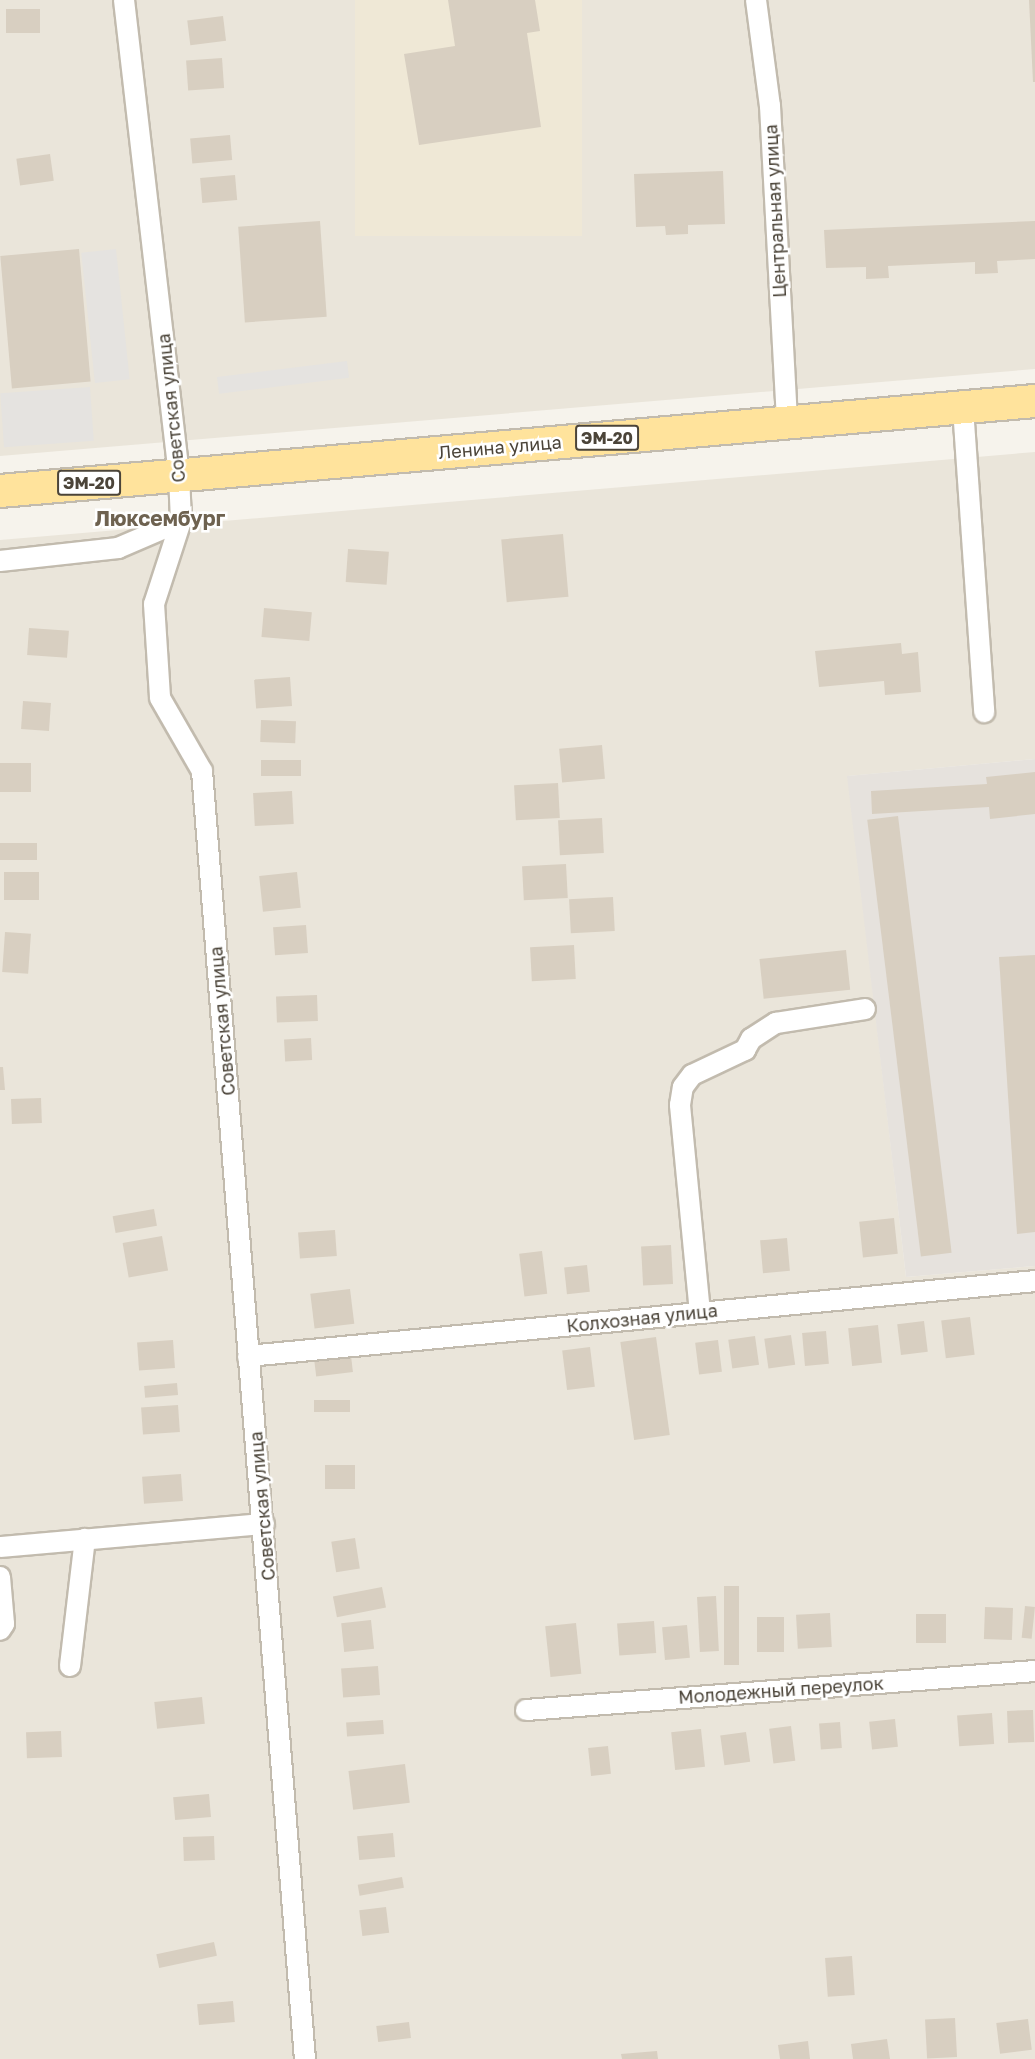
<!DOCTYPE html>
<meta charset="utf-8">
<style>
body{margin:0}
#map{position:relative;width:1035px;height:2059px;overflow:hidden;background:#f6f3ec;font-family:"Golos Text",sans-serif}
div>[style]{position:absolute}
.residential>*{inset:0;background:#eae5da}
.industrial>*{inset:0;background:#e6e2dd}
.education>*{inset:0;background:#efe8d6;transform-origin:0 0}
.parking>*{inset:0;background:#e5e3e0;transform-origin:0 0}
.building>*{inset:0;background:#d8cfc1;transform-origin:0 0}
.roads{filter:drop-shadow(2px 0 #c2bbae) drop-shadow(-2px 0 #c2bbae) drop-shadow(0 2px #c2bbae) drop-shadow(0 -2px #c2bbae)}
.minor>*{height:20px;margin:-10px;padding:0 10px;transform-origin:10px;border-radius:10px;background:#fff}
.primary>*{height:32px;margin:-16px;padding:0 16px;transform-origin:16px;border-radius:16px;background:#ffe39c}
span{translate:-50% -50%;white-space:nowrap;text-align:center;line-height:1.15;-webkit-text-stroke:5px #fff;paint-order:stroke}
.shield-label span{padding:2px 4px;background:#fff;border:2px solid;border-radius:4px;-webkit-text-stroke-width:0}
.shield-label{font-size:16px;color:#4b4439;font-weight:700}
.street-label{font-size:18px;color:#4b4439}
.quarter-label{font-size:21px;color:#6e6250;font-weight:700}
</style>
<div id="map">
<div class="residential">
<div style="clip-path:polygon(0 0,1035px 0,1035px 369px,0 456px)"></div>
<div style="clip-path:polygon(1035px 452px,1035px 759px,848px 776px,906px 1277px,1035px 1266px,1035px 2059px,0 2059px,0 540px)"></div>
</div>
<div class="industrial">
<div style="clip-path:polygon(1035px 759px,1035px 1266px,906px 1277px,847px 776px)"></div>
</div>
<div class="education">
<div style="left:355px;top:0;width:227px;height:236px"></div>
</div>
<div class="parking">
<div style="left:116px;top:249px;width:131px;height:35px;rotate:84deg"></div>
<div style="left:347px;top:361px;width:17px;height:131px;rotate:83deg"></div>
<div style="left:90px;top:387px;width:54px;height:90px;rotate:86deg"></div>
</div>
<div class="building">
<div style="clip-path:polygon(448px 0,535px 0,540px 31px,527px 33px,541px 127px,419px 145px,404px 54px,455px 46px)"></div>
<div style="clip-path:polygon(1029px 0,1035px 0,1035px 82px,1033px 82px)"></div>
<div style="left:6px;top:9px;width:34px;height:24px"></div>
<div style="left:223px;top:16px;width:25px;height:36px;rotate:83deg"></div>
<div style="left:222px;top:58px;width:30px;height:36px;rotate:86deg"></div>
<div style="left:230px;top:135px;width:25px;height:40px;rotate:85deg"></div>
<div style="left:50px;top:154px;width:27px;height:34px;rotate:82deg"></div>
<div style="clip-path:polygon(723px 171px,725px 224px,688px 225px,688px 234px,666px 235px,665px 226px,636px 227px,634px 174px)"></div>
<div style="left:235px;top:175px;width:25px;height:35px;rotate:85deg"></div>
<div style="left:320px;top:221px;width:96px;height:82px;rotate:86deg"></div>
<div style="clip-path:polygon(1035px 221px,1035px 259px,997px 261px,998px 273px,975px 274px,975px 262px,888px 266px,889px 278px,866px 279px,866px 267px,826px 268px,824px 230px)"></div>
<div style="left:79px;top:249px;width:133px;height:79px;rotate:85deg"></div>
<div style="left:563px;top:534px;width:63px;height:62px;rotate:85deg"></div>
<div style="left:348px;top:549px;width:41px;height:33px;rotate:4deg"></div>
<div style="left:264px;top:608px;width:48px;height:29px;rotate:5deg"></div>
<div style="left:29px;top:628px;width:40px;height:27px;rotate:4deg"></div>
<div style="clip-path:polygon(901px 643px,902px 654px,918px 652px,921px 692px,885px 695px,884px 681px,819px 687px,815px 651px)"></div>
<div style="left:290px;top:677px;width:29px;height:36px;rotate:86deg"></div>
<div style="left:23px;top:701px;width:28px;height:28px;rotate:4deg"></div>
<div style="left:261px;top:720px;width:35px;height:22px;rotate:2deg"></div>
<div style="left:602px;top:745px;width:34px;height:43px;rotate:85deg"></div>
<div style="left:301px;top:760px;width:16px;height:40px;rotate:90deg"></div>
<div style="left:31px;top:763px;width:29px;height:31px;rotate:90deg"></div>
<div style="clip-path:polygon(1035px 772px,1035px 814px,990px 819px,989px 807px,872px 814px,871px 791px,987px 784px,986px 777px)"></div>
<div style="left:558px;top:783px;width:35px;height:44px;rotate:87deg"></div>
<div style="left:292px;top:791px;width:33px;height:39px;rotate:87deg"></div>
<div style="left:898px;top:816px;width:440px;height:31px;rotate:83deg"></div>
<div style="left:602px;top:818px;width:35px;height:44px;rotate:87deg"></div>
<div style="left:0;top:843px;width:37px;height:17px"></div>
<div style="left:566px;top:864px;width:34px;height:44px;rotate:87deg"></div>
<div style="left:4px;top:872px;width:35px;height:28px"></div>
<div style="left:297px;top:872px;width:36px;height:38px;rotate:84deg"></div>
<div style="left:613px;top:897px;width:34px;height:44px;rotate:87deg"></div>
<div style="left:306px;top:925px;width:28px;height:33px;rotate:86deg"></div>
<div style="left:5px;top:932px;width:26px;height:40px;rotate:4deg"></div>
<div style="left:574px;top:945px;width:34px;height:44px;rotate:87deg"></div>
<div style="left:846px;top:950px;width:40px;height:87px;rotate:84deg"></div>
<div style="clip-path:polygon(1035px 955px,1035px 1232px,1017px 1234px,999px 957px)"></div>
<div style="left:317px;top:995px;width:26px;height:41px;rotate:88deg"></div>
<div style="left:311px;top:1038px;width:22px;height:27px;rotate:87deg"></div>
<div style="clip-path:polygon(0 1067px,3px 1067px,5px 1090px,0 1090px)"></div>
<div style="left:41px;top:1098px;width:25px;height:30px;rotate:88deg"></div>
<div style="left:154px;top:1209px;width:17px;height:42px;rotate:80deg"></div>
<div style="left:894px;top:1218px;width:36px;height:35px;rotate:84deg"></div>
<div style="left:335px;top:1230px;width:26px;height:37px;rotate:86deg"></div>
<div style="left:162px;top:1236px;width:35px;height:40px;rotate:80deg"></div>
<div style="left:787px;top:1238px;width:33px;height:27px;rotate:85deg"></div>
<div style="left:671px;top:1245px;width:39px;height:30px;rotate:87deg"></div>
<div style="left:542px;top:1251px;width:43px;height:23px;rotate:83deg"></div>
<div style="left:587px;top:1265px;width:27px;height:23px;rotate:84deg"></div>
<div style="left:350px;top:1289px;width:35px;height:40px;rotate:83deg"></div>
<div style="left:970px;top:1317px;width:38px;height:29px;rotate:83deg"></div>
<div style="left:924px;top:1321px;width:31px;height:27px;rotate:83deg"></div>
<div style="left:878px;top:1325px;width:38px;height:30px;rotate:84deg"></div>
<div style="left:826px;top:1331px;width:33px;height:24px;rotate:85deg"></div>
<div style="left:791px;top:1335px;width:30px;height:27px;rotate:82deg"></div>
<div style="left:755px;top:1336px;width:29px;height:27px;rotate:82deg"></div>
<div style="left:656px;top:1337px;width:99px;height:36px;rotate:82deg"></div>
<div style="left:173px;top:1340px;width:28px;height:36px;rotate:86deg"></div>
<div style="left:718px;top:1340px;width:32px;height:23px;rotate:83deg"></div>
<div style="left:590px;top:1347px;width:40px;height:28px;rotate:83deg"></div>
<div style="left:351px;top:1356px;width:16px;height:37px;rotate:83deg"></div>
<div style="left:177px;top:1383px;width:12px;height:33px;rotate:85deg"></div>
<div style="left:350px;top:1400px;width:12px;height:36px;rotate:90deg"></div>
<div style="left:178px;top:1405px;width:27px;height:37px;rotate:86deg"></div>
<div style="left:325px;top:1465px;width:30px;height:24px"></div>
<div style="left:181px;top:1474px;width:27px;height:39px;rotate:86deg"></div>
<div style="left:355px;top:1538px;width:31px;height:24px;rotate:81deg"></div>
<div style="left:724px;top:1586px;width:15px;height:79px"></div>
<div style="left:382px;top:1587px;width:21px;height:50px;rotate:79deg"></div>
<div style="left:716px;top:1596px;width:55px;height:19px;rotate:87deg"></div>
<div style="left:1025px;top:1606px;width:10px;height:32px;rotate:6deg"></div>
<div style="left:985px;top:1607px;width:28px;height:32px;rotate:2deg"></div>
<div style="left:830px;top:1613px;width:34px;height:34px;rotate:87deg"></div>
<div style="left:916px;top:1614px;width:30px;height:29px"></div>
<div style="left:757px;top:1617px;width:27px;height:35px"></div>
<div style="left:371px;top:1620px;width:29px;height:30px;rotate:84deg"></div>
<div style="left:654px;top:1621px;width:32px;height:37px;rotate:86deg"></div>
<div style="left:576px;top:1623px;width:51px;height:31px;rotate:84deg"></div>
<div style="left:687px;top:1625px;width:33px;height:25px;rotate:85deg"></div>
<div style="left:378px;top:1666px;width:29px;height:37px;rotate:86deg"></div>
<div style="left:202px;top:1697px;width:27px;height:48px;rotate:84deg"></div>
<div style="left:1033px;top:1710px;width:32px;height:26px;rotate:88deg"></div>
<div style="left:992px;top:1713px;width:31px;height:35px;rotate:86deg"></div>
<div style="left:895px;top:1719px;width:28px;height:26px;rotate:84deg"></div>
<div style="left:383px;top:1720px;width:14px;height:37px;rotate:86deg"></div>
<div style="left:840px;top:1722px;width:26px;height:21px;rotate:86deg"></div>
<div style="left:791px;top:1726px;width:35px;height:22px;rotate:83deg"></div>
<div style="left:701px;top:1729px;width:38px;height:30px;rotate:84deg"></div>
<div style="left:61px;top:1731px;width:26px;height:35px;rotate:88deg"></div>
<div style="left:746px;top:1732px;width:30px;height:26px;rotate:82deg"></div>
<div style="left:608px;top:1746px;width:28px;height:20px;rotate:84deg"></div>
<div style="left:405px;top:1764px;width:39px;height:57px;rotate:83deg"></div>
<div style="left:209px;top:1794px;width:23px;height:36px;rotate:85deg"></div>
<div style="left:393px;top:1833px;width:24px;height:36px;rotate:85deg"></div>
<div style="left:214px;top:1836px;width:24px;height:31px;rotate:88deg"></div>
<div style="left:402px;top:1877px;width:11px;height:45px;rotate:80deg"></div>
<div style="left:386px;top:1907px;width:26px;height:27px;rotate:83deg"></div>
<div style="left:214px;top:1942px;width:14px;height:59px;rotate:78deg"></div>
<div style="left:852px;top:1956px;width:39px;height:27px;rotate:86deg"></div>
<div style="left:233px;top:2001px;width:21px;height:36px;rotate:85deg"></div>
<div style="left:955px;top:2018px;width:39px;height:30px;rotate:87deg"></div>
<div style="left:1028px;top:2019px;width:31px;height:32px;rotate:83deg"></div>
<div style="left:409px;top:2022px;width:16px;height:33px;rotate:83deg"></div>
<div style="clip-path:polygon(887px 2039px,890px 2059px,853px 2059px,851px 2044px)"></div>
<div style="clip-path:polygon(808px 2041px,810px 2059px,780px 2059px,778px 2045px)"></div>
<div style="clip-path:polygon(657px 2051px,658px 2059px,622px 2059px,621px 2054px)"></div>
</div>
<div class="roads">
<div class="minor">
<div style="left:124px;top:0;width:478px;rotate:83.4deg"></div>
<div style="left:179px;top:475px;width:46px;rotate:87.5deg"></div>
<div style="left:181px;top:521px;width:87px;rotate:108deg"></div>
<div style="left:154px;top:604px;width:94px;rotate:86.3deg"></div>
<div style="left:160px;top:698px;width:84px;rotate:60.1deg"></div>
<div style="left:202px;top:771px;width:1292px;rotate:85.43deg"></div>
<div style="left:756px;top:0;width:107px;rotate:82.5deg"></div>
<div style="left:770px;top:106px;width:316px;rotate:86.9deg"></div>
<div style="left:963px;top:408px;width:305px;rotate:86deg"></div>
<div style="left:0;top:561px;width:119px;rotate:-6.3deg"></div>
<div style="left:118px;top:548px;width:69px;rotate:-23.2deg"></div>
<div style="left:700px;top:1313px;width:209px;rotate:-95.5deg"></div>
<div style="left:680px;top:1105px;width:18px;rotate:-81deg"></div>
<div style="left:683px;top:1087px;width:15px;rotate:-53deg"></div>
<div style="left:692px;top:1075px;width:59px;rotate:-25.3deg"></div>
<div style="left:745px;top:1050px;width:13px;rotate:-61deg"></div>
<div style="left:751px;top:1039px;width:30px;rotate:-33deg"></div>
<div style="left:776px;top:1023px;width:90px;rotate:-8.9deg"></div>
<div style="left:248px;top:1356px;width:791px;rotate:-5.44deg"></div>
<div style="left:0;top:1547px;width:265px;rotate:-5deg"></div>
<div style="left:0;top:1577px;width:47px;rotate:85.1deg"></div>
<div style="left:4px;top:1624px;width:7px;rotate:124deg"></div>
<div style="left:70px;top:1666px;width:128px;rotate:-83.3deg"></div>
<div style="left:526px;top:1710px;width:510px;rotate:-4.38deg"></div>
</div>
<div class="primary">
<div style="left:0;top:491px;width:1039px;rotate:-4.97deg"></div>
</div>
</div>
<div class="shield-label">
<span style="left:607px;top:438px">ЭМ-20</span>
<span style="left:89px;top:483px">ЭМ-20</span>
</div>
<div class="street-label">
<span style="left:775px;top:211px;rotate:-93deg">Центральная улица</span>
<span style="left:171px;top:408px;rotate:-96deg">Советская улица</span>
<span style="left:500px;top:447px;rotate:-5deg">Ленина улица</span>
<span style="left:222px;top:1021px;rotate:-95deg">Советская улица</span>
<span style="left:642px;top:1318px;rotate:-6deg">Колхозная улица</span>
<span style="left:262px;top:1506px;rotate:-95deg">Советская улица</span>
<span style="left:781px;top:1690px;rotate:-4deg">Молодежный переулок</span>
</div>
<div class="quarter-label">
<span style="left:160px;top:518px">Люксембург</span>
</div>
</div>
